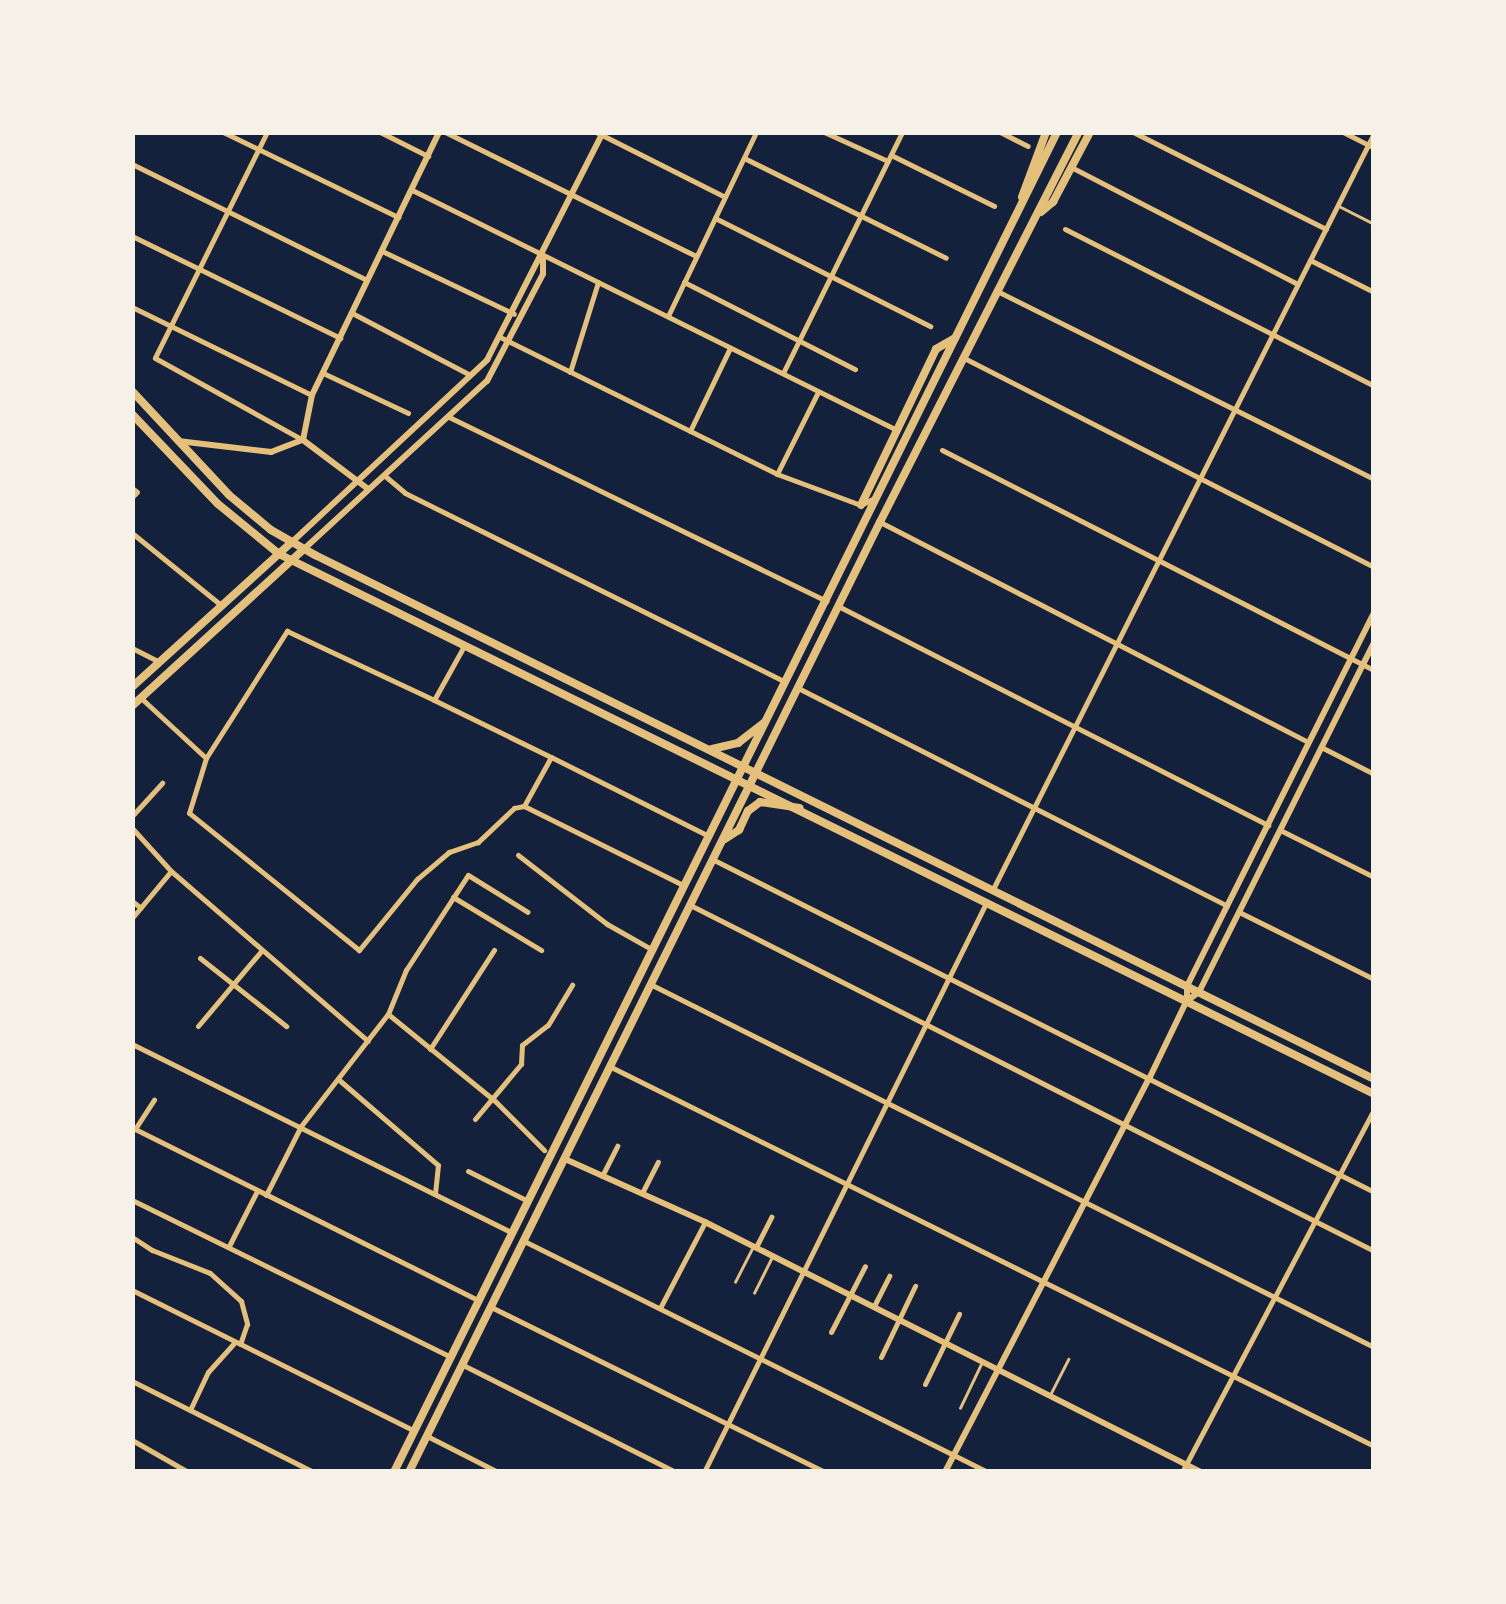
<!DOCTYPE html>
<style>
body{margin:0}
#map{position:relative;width:1506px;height:1604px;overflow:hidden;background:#14213d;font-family:"Public Sans",sans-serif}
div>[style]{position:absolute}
.service>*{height:2.5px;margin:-1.25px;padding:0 1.25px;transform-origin:1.25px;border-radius:1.25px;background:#e5c07b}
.minor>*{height:5px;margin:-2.5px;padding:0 2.5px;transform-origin:2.5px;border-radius:2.5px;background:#e5c07b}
.tertiary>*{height:6px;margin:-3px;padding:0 3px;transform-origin:3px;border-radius:3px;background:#e5c07b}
.secondary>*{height:8px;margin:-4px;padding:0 4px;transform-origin:4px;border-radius:4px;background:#e5c07b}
.primary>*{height:8px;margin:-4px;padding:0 4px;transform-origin:4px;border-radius:4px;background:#e5c07b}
span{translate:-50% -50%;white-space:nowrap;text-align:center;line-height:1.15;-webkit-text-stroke:9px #f6f1e7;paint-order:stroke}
.frame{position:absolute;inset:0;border:135px solid #f6f1e7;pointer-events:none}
</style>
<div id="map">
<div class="service">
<div style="left:1339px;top:206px;width:39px;rotate:27deg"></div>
<div style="left:735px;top:1282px;width:39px;rotate:-63deg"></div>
<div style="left:754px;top:1293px;width:40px;rotate:-63.4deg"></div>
<div style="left:1051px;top:1393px;width:38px;rotate:-63deg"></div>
<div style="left:960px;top:1408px;width:51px;rotate:-64.4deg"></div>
</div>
<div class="minor">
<div style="left:223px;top:132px;width:195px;rotate:25.9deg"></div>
<div style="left:267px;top:132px;width:252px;rotate:116.4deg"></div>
<div style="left:155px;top:358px;width:169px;rotate:29deg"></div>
<div style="left:380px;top:132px;width:54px;rotate:26.6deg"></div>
<div style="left:445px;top:132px;width:280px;rotate:26.3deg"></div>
<div style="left:596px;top:132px;width:144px;rotate:26.7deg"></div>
<div style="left:824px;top:132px;width:70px;rotate:24.4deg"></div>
<div style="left:1000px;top:132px;width:31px;rotate:27deg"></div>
<div style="left:1133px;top:132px;width:216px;rotate:26.7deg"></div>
<div style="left:1343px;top:132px;width:35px;rotate:27deg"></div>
<div style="left:891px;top:155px;width:115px;rotate:26.3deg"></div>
<div style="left:744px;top:158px;width:225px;rotate:26.3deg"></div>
<div style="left:132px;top:164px;width:262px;rotate:26.3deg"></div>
<div style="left:1071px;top:167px;width:255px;rotate:27.3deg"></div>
<div style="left:412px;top:190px;width:541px;rotate:26.33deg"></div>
<div style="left:715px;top:218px;width:241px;rotate:26.7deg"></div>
<div style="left:1065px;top:229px;width:347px;rotate:26.9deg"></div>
<div style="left:132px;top:236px;width:232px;rotate:26.1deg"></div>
<div style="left:382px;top:251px;width:146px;rotate:25.5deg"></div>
<div style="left:1310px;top:260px;width:72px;rotate:26.6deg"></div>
<div style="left:684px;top:282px;width:192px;rotate:27deg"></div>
<div style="left:999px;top:292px;width:419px;rotate:26.5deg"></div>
<div style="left:132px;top:307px;width:200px;rotate:26.1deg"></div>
<div style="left:352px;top:313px;width:133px;rotate:27.7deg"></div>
<div style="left:668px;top:316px;width:204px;rotate:-64.4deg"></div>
<div style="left:502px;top:338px;width:307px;rotate:26.3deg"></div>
<div style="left:777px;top:474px;width:90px;rotate:20.3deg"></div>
<div style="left:861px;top:505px;width:15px;rotate:-28deg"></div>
<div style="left:966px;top:359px;width:458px;rotate:27deg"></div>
<div style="left:570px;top:372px;width:94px;rotate:-72.7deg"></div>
<div style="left:323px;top:373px;width:94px;rotate:25.2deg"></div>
<div style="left:783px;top:373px;width:269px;rotate:-63.7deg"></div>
<div style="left:449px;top:417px;width:420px;rotate:26deg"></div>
<div style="left:690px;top:431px;width:92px;rotate:-64.3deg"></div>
<div style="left:942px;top:450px;width:485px;rotate:27deg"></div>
<div style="left:777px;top:474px;width:92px;rotate:-63.4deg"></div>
<div style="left:385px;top:476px;width:26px;rotate:40deg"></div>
<div style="left:405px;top:493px;width:422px;rotate:26.4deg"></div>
<div style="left:132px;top:488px;width:6px;rotate:39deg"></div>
<div style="left:137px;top:492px;width:7px;rotate:135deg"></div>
<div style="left:880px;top:522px;width:481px;rotate:27.2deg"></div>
<div style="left:132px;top:533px;width:116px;rotate:39deg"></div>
<div style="left:838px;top:606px;width:483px;rotate:27deg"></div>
<div style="left:132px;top:648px;width:31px;rotate:27deg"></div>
<div style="left:798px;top:688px;width:481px;rotate:26.9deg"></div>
<div style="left:142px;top:699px;width:87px;rotate:42.7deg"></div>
<div style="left:434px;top:700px;width:62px;rotate:-60.9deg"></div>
<div style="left:1321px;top:747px;width:59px;rotate:27deg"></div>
<div style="left:551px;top:757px;width:56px;rotate:118.9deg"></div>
<div style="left:524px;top:806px;width:10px;rotate:169deg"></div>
<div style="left:514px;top:808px;width:50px;rotate:136.6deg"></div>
<div style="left:478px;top:842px;width:31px;rotate:161deg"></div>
<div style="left:449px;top:852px;width:42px;rotate:139.8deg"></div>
<div style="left:417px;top:879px;width:92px;rotate:129.2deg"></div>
<div style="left:359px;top:950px;width:218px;rotate:-141.1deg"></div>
<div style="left:189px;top:813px;width:58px;rotate:-72.8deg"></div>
<div style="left:206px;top:758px;width:151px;rotate:-57.5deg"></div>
<div style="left:287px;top:631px;width:162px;rotate:25.1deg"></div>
<div style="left:434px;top:700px;width:130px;rotate:26deg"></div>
<div style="left:551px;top:757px;width:177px;rotate:26.6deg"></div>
<div style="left:524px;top:806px;width:178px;rotate:26.4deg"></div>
<div style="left:132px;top:816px;width:45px;rotate:-47.7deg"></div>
<div style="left:132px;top:828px;width:58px;rotate:47.8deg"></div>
<div style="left:171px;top:871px;width:260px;rotate:40.8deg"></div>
<div style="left:1280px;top:830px;width:105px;rotate:26.6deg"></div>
<div style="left:518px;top:855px;width:113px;rotate:37.8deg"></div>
<div style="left:607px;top:924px;width:51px;rotate:29.6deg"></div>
<div style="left:714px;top:860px;width:739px;rotate:26.7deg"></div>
<div style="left:993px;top:889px;width:847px;rotate:-63.25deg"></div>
<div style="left:453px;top:897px;width:103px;rotate:31.1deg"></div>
<div style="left:132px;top:901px;width:11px;rotate:38deg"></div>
<div style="left:692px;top:906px;width:764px;rotate:26.83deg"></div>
<div style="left:1239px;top:912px;width:151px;rotate:26.4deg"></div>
<div style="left:132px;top:918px;width:61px;rotate:-50.3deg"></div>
<div style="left:200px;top:958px;width:110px;rotate:38.3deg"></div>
<div style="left:652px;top:985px;width:808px;rotate:26.63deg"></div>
<div style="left:388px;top:1014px;width:136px;rotate:39.1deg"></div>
<div style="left:494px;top:1100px;width:71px;rotate:45deg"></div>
<div style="left:198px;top:1026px;width:99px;rotate:-49.9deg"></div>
<div style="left:132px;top:1044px;width:424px;rotate:26.4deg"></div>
<div style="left:430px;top:1049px;width:118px;rotate:-57.1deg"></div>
<div style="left:611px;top:1067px;width:852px;rotate:26.41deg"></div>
<div style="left:338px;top:1079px;width:132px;rotate:40.7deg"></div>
<div style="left:438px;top:1165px;width:29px;rotate:96deg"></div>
<div style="left:475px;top:1119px;width:72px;rotate:-50.1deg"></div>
<div style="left:521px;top:1064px;width:19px;rotate:-87deg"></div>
<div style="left:522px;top:1045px;width:33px;rotate:-38deg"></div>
<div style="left:548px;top:1025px;width:47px;rotate:-59deg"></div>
<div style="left:135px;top:1129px;width:383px;rotate:26.5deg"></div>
<div style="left:135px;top:1129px;width:35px;rotate:-57deg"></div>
<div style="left:468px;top:1171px;width:67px;rotate:26.6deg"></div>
<div style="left:602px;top:1176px;width:34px;rotate:-63deg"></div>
<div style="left:642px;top:1193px;width:35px;rotate:-63deg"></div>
<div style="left:266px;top:1195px;width:77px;rotate:-63.1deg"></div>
<div style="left:301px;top:1126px;width:142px;rotate:-52.2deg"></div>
<div style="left:388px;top:1014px;width:48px;rotate:-67.8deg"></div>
<div style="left:406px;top:970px;width:113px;rotate:-56.9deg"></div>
<div style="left:468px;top:875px;width:70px;rotate:31.7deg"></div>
<div style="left:132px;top:1200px;width:356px;rotate:26.2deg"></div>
<div style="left:132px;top:1237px;width:24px;rotate:33deg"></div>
<div style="left:152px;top:1250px;width:62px;rotate:21.6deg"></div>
<div style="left:210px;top:1273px;width:42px;rotate:42.1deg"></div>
<div style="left:241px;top:1301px;width:24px;rotate:75deg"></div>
<div style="left:247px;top:1324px;width:21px;rotate:109deg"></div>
<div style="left:524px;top:1241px;width:518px;rotate:26.47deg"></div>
<div style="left:229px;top:1246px;width:62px;rotate:-63deg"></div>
<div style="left:756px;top:1247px;width:34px;rotate:-63deg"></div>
<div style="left:132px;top:1290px;width:316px;rotate:26.5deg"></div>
<div style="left:874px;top:1306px;width:34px;rotate:-63deg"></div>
<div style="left:491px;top:1307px;width:373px;rotate:26.3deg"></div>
<div style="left:660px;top:1308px;width:97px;rotate:-62.4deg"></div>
<div style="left:831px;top:1332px;width:74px;rotate:-62.7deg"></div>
<div style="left:881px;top:1357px;width:79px;rotate:-64.4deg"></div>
<div style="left:463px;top:1365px;width:238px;rotate:26.7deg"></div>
<div style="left:132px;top:1381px;width:203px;rotate:26.6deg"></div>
<div style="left:925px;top:1384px;width:78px;rotate:-64.1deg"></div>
<div style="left:190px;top:1410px;width:42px;rotate:-64.7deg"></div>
<div style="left:208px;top:1372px;width:40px;rotate:-48deg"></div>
<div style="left:427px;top:1436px;width:80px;rotate:26.9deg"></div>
<div style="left:132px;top:1440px;width:64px;rotate:29.7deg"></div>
<div style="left:704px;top:1472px;width:635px;rotate:-63.64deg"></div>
<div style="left:1182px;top:1472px;width:410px;rotate:-62.1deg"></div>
</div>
<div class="tertiary">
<div style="left:303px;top:440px;width:46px;rotate:-78.7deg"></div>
<div style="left:312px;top:395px;width:292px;rotate:-64.2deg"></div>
<div style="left:303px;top:440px;width:80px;rotate:36.9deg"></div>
<div style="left:178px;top:441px;width:94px;rotate:6.7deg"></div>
<div style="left:271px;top:452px;width:34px;rotate:-21deg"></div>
<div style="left:292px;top:542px;width:267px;rotate:-43deg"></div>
<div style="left:487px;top:360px;width:256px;rotate:-63deg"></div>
<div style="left:304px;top:549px;width:248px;rotate:-42.6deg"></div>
<div style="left:487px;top:381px;width:121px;rotate:-62.4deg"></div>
<div style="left:543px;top:274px;width:14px;rotate:-90deg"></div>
<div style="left:1188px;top:1000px;width:14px;rotate:-36deg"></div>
<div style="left:1199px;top:992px;width:391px;rotate:-63.4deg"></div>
<div style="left:565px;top:1159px;width:154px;rotate:24.2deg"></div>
<div style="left:705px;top:1222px;width:555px;rotate:26.75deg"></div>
<div style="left:945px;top:1472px;width:443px;rotate:-62.6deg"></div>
<div style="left:1149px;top:1079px;width:88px;rotate:-64.3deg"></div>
<div style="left:1187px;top:1000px;width:14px;rotate:-90deg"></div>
<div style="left:1187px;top:986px;width:418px;rotate:-63.4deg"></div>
</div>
<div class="secondary">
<div style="left:132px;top:391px;width:142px;rotate:47deg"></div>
<div style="left:229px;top:495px;width:55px;rotate:39.8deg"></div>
<div style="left:271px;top:530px;width:51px;rotate:29.6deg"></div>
<div style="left:315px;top:555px;width:1182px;rotate:26.33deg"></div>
<div style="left:132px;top:414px;width:124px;rotate:46.3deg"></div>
<div style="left:218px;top:504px;width:79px;rotate:39.3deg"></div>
<div style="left:279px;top:554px;width:1221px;rotate:26.25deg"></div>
<div style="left:132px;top:687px;width:216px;rotate:-42.2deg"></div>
<div style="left:132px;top:706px;width:233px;rotate:-42.4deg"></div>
</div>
<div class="primary">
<div style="left:1022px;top:197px;width:69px;rotate:-69.7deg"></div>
<div style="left:1041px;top:212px;width:16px;rotate:-40deg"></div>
<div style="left:1053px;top:202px;width:79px;rotate:-62.1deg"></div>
<div style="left:861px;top:505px;width:173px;rotate:-64.3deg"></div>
<div style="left:936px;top:349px;width:22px;rotate:-30deg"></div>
<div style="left:712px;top:749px;width:27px;rotate:-13deg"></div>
<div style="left:738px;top:743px;width:34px;rotate:-38deg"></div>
<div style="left:725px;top:839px;width:17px;rotate:-33deg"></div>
<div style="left:739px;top:830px;width:21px;rotate:-65deg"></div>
<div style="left:748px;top:811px;width:15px;rotate:-37deg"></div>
<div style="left:760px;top:802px;width:40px;rotate:8.5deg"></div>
<div style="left:394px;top:1472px;width:1495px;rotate:-63.67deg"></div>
<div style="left:409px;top:1472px;width:1060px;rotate:-63.63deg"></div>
<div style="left:880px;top:522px;width:438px;rotate:-63deg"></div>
</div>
<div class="frame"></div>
</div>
